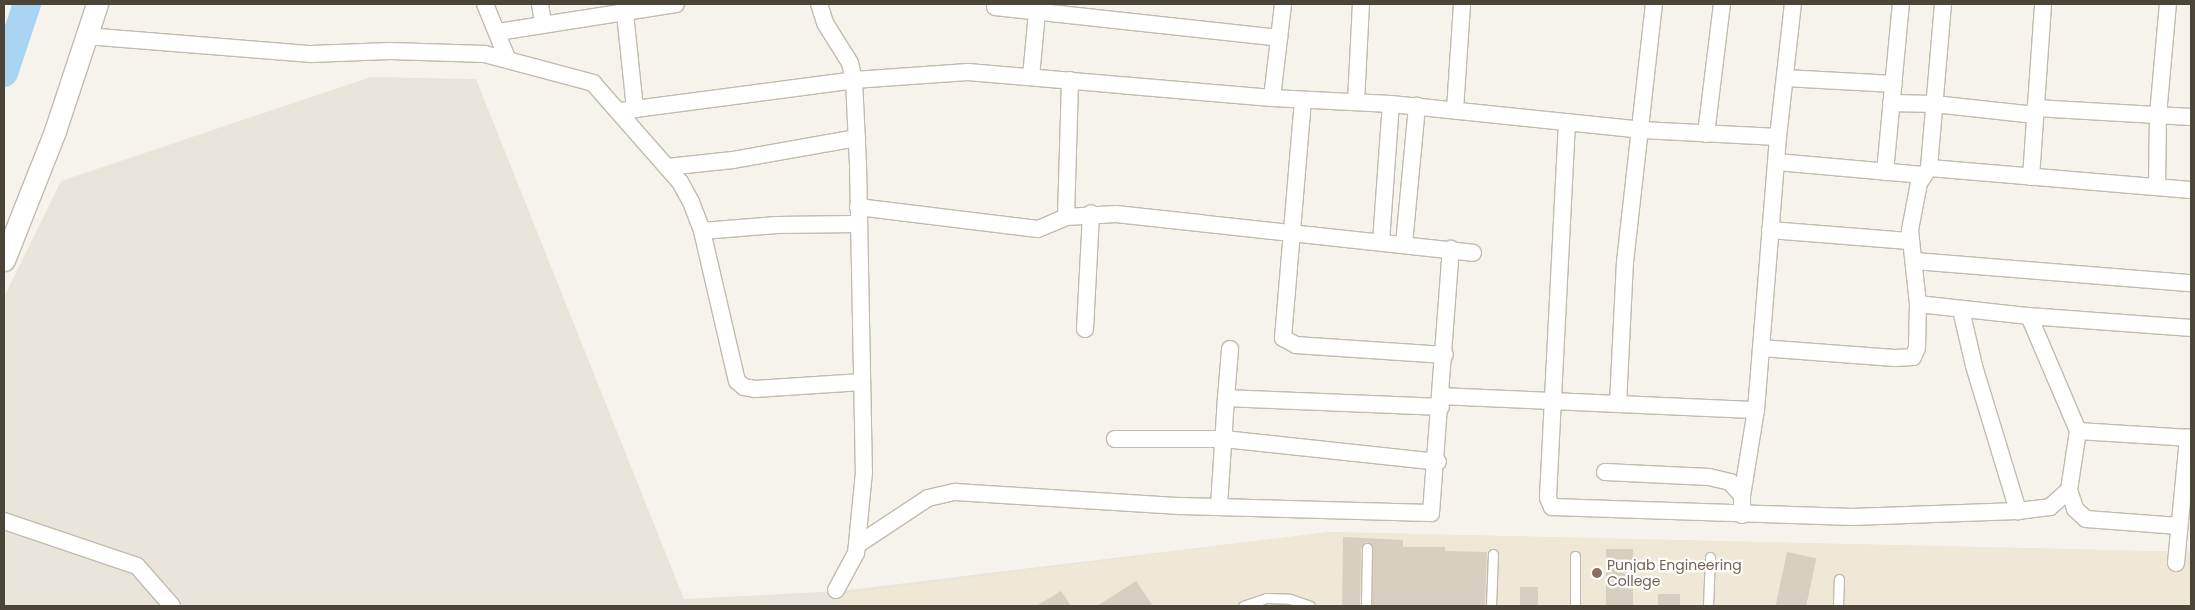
<!DOCTYPE html>
<style>
body{margin:0}
#map{position:relative;width:2195px;height:610px;overflow:hidden;background:#f6f3ec;font-family:Poppins,sans-serif}
div>[style]{position:absolute}
.residential>*{inset:0;background:#eae5da}
.education>*{inset:0;background:#efe8d6}
.river>*{height:28px;margin:-14px;padding:0 14px;transform-origin:14px;border-radius:14px;background:#a9d4f2}
.building>*{inset:0;background:#d8cfc1;transform-origin:0 0}
.roads{filter:drop-shadow(1px 0 #c2bbae) drop-shadow(-1px 0 #c2bbae) drop-shadow(0 1px #c2bbae) drop-shadow(0 -1px #c2bbae)}
.service>*{height:9px;margin:-4.5px;padding:0 4.5px;transform-origin:4.5px;border-radius:4.5px;background:#fff}
.minor>*{height:16px;margin:-8px;padding:0 8px;transform-origin:8px;border-radius:8px;background:#fff}
.tertiary>*{height:21px;margin:-10.5px;padding:0 10.5px;transform-origin:10.5px;border-radius:10.5px;background:#fff}
.dots>*{width:14px;height:14px;translate:-50% -50%;box-sizing:border-box;border:2px solid #fff;border-radius:50%}
span{translate:-50% -50%;white-space:nowrap;text-align:center;line-height:1.15;-webkit-text-stroke:4.5px #fff;paint-order:stroke}
.education-label{font-size:14px;color:#785e54}
.left{translate:0 -50%;text-align:left}
.frame{position:absolute;inset:0;border:5px solid #4b4439;pointer-events:none}
</style>
<div id="map">
<div class="residential">
<div style="clip-path:polygon(371px 77px,476px 79px,684px 599px,841px 591px,1329px 532px,2191px 552px,2191px 606px,4px 606px,4px 297px,61px 181px)"></div>
</div>
<div class="education">
<div style="clip-path:polygon(1329px 532px,2191px 552px,2191px 606px,839px 606px,841px 594px)"></div>
</div>
<div class="river">
<div style="left:4px;top:73px;width:73px;rotate:-71.6deg"></div>
</div>
<div class="building">
<div style="clip-path:polygon(1343px 537px,1403px 540px,1403px 547px,1445px 547px,1445px 551px,1487px 552px,1485px 606px,1372px 606px,1373px 548px,1367px 542px,1361px 548px,1360px 606px,1342px 606px)"></div>
<div style="left:1606px;top:549px;width:27px;height:57px"></div>
<div style="left:1787px;top:552px;width:30px;height:55px;rotate:12deg"></div>
<div style="clip-path:polygon(1136px 581px,1153px 606px,1097px 606px)"></div>
<div style="left:1520px;top:587px;width:18px;height:19px"></div>
<div style="clip-path:polygon(1061px 591px,1071px 606px,1036px 606px)"></div>
<div style="left:1658px;top:594px;width:22px;height:12px"></div>
</div>
<div class="roads">
<div class="service">
<div style="left:1575px;top:556px;width:50px;rotate:90deg"></div>
<div style="left:1243px;top:606px;width:24px;rotate:-19deg"></div>
<div style="left:1266px;top:598px;width:24px;rotate:2deg"></div>
<div style="left:1290px;top:599px;width:21px;rotate:19deg"></div>
<div style="left:1366px;top:606px;width:58px;rotate:-89deg"></div>
<div style="left:1491px;top:606px;width:52px;rotate:-87.8deg"></div>
<div style="left:1708px;top:606px;width:49px;rotate:-87.7deg"></div>
<div style="left:1838px;top:606px;width:27px;rotate:-88deg"></div>
</div>
<div class="minor">
<div style="left:485px;top:4px;width:58px;rotate:67.8deg"></div>
<div style="left:540px;top:4px;width:20px;rotate:81deg"></div>
<div style="left:624px;top:4px;width:106px;rotate:84deg"></div>
<div style="left:819px;top:4px;width:20px;rotate:72deg"></div>
<div style="left:825px;top:23px;width:47px;rotate:58deg"></div>
<div style="left:850px;top:63px;width:17px;rotate:77deg"></div>
<div style="left:854px;top:80px;width:84px;rotate:87.3deg"></div>
<div style="left:858px;top:164px;width:308px;rotate:88.9deg"></div>
<div style="left:864px;top:472px;width:81px;rotate:95.6deg"></div>
<div style="left:856px;top:553px;width:42px;rotate:118.4deg"></div>
<div style="left:1943px;top:4px;width:165px;rotate:94.9deg"></div>
<div style="left:1929px;top:168px;width:263px;rotate:4.8deg"></div>
<div style="left:995px;top:7px;width:286px;rotate:6.2deg"></div>
<div style="left:498px;top:32px;width:180px;rotate:-8.9deg"></div>
<div style="left:86px;top:36px;width:226px;rotate:4.6deg"></div>
<div style="left:311px;top:54px;width:79px;rotate:-2.2deg"></div>
<div style="left:390px;top:51px;width:95px;rotate:1.8deg"></div>
<div style="left:485px;top:54px;width:112px;rotate:15deg"></div>
<div style="left:593px;top:83px;width:132px;rotate:48.7deg"></div>
<div style="left:680px;top:182px;width:23px;rotate:61deg"></div>
<div style="left:691px;top:202px;width:31px;rotate:69deg"></div>
<div style="left:702px;top:231px;width:154px;rotate:76.9deg"></div>
<div style="left:737px;top:381px;width:9px;rotate:41deg"></div>
<div style="left:744px;top:387px;width:11px;rotate:10deg"></div>
<div style="left:755px;top:389px;width:107px;rotate:-3.7deg"></div>
<div style="left:1031px;top:77px;width:65px;rotate:-84.7deg"></div>
<div style="left:1785px;top:78px;width:109px;rotate:3.2deg"></div>
<div style="left:1272px;top:98px;width:95px;rotate:-83.3deg"></div>
<div style="left:1303px;top:100px;width:239px;rotate:94.8deg"></div>
<div style="left:1283px;top:338px;width:15px;rotate:28deg"></div>
<div style="left:1296px;top:345px;width:149px;rotate:3.8deg"></div>
<div style="left:1356px;top:102px;width:98px;rotate:-87.1deg"></div>
<div style="left:1891px;top:103px;width:43px;rotate:1.3deg"></div>
<div style="left:1934px;top:104px;width:102px;rotate:6.2deg"></div>
<div style="left:2035px;top:108px;width:156px;rotate:3.3deg"></div>
<div style="left:1455px;top:110px;width:106px;rotate:-86.2deg"></div>
<div style="left:620px;top:111px;width:236px;rotate:-7.5deg"></div>
<div style="left:854px;top:80px;width:114px;rotate:-4deg"></div>
<div style="left:968px;top:72px;width:305px;rotate:4.9deg"></div>
<div style="left:1272px;top:98px;width:119px;rotate:2.9deg"></div>
<div style="left:1391px;top:104px;width:251px;rotate:5.9deg"></div>
<div style="left:1641px;top:130px;width:137px;rotate:2.9deg"></div>
<div style="left:1778px;top:137px;width:212px;rotate:94.6deg"></div>
<div style="left:1761px;top:348px;width:134px;rotate:4.3deg"></div>
<div style="left:1895px;top:358px;width:18px;rotate:-3deg"></div>
<div style="left:1913px;top:357px;width:10px;rotate:-66deg"></div>
<div style="left:1917px;top:348px;width:44px;rotate:-88.7deg"></div>
<div style="left:1918px;top:304px;width:74px;rotate:-96.2deg"></div>
<div style="left:1910px;top:230px;width:48px;rotate:-79.2deg"></div>
<div style="left:1919px;top:183px;width:18px;rotate:-56deg"></div>
<div style="left:1567px;top:122px;width:376px;rotate:92.9deg"></div>
<div style="left:1548px;top:498px;width:10px;rotate:66deg"></div>
<div style="left:1552px;top:507px;width:300px;rotate:1.9deg"></div>
<div style="left:1852px;top:517px;width:166px;rotate:-2.1deg"></div>
<div style="left:2018px;top:511px;width:32px;rotate:-7deg"></div>
<div style="left:2050px;top:507px;width:25px;rotate:-42deg"></div>
<div style="left:2069px;top:490px;width:60px;rotate:-81.3deg"></div>
<div style="left:1706px;top:134px;width:131px;rotate:-83deg"></div>
<div style="left:1778px;top:137px;width:134px;rotate:-83.6deg"></div>
<div style="left:1777px;top:162px;width:147px;rotate:5.1deg"></div>
<div style="left:667px;top:167px;width:66px;rotate:-6.1deg"></div>
<div style="left:733px;top:160px;width:126px;rotate:-10.1deg"></div>
<div style="left:1885px;top:172px;width:169px;rotate:-84.6deg"></div>
<div style="left:2031px;top:177px;width:173px;rotate:-86deg"></div>
<div style="left:2157px;top:187px;width:72px;rotate:-89.2deg"></div>
<div style="left:2158px;top:115px;width:111px;rotate:-84.9deg"></div>
<div style="left:858px;top:207px;width:181px;rotate:7deg"></div>
<div style="left:1038px;top:229px;width:30px;rotate:-23deg"></div>
<div style="left:1066px;top:217px;width:50px;rotate:-3.4deg"></div>
<div style="left:1116px;top:214px;width:359px;rotate:6.2deg"></div>
<div style="left:1066px;top:217px;width:137px;rotate:-88.3deg"></div>
<div style="left:1770px;top:230px;width:139px;rotate:4.5deg"></div>
<div style="left:702px;top:231px;width:75px;rotate:-4.6deg"></div>
<div style="left:777px;top:225px;width:80px;rotate:-0.7deg"></div>
<div style="left:1381px;top:242px;width:138px;rotate:-85.9deg"></div>
<div style="left:1404px;top:244px;width:139px;rotate:-84.6deg"></div>
<div style="left:1915px;top:261px;width:277px;rotate:4.6deg"></div>
<div style="left:1918px;top:304px;width:112px;rotate:6.2deg"></div>
<div style="left:2029px;top:316px;width:125px;rotate:66.9deg"></div>
<div style="left:2078px;top:431px;width:113px;rotate:3.5deg"></div>
<div style="left:1961px;top:310px;width:57px;rotate:76.9deg"></div>
<div style="left:1974px;top:366px;width:152px;rotate:73.1deg"></div>
<div style="left:2029px;top:316px;width:162px;rotate:4.2deg"></div>
<div style="left:1085px;top:329px;width:116px;rotate:-87deg"></div>
<div style="left:1442px;top:396px;width:314px;rotate:2.6deg"></div>
<div style="left:1226px;top:398px;width:49px;rotate:-85.3deg"></div>
<div style="left:1618px;top:404px;width:142px;rotate:-87.2deg"></div>
<div style="left:1625px;top:262px;width:260px;rotate:-83.6deg"></div>
<div style="left:1115px;top:439px;width:109px"></div>
<div style="left:1224px;top:439px;width:215px;rotate:6.1deg"></div>
<div style="left:1605px;top:472px;width:104px;rotate:2.8deg"></div>
<div style="left:1709px;top:477px;width:22px;rotate:13deg"></div>
<div style="left:1730px;top:482px;width:18px;rotate:49deg"></div>
<div style="left:1742px;top:496px;width:19px;rotate:90deg"></div>
<div style="left:2069px;top:490px;width:20px;rotate:72deg"></div>
<div style="left:2075px;top:509px;width:15px;rotate:42deg"></div>
<div style="left:2086px;top:519px;width:93px;rotate:4.3deg"></div>
<div style="left:1742px;top:496px;width:87px;rotate:-80.8deg"></div>
<div style="left:1756px;top:410px;width:62px;rotate:-85.4deg"></div>
<div style="left:1219px;top:506px;width:108px;rotate:-86.3deg"></div>
<div style="left:1226px;top:398px;width:215px;rotate:2.4deg"></div>
<div style="left:4px;top:521px;width:140px;rotate:18.7deg"></div>
<div style="left:137px;top:566px;width:53px;rotate:48.8deg"></div>
<div style="left:857px;top:545px;width:85px;rotate:-33.5deg"></div>
<div style="left:928px;top:498px;width:28px;rotate:-13deg"></div>
<div style="left:955px;top:492px;width:225px;rotate:3.6deg"></div>
<div style="left:1180px;top:506px;width:251px;rotate:1.6deg"></div>
<div style="left:1431px;top:513px;width:265px;rotate:-85.7deg"></div>
<div style="left:2176px;top:563px;width:126px;rotate:-84.5deg"></div>
</div>
<div class="tertiary">
<div style="left:4px;top:260px;width:139px;rotate:-68.4deg"></div>
<div style="left:55px;top:131px;width:134px;rotate:-71.7deg"></div>
</div>
</div>
<div class="dots">
<div style="left:1597px;top:573px;background:#8d6e63"></div>
</div>
<div class="education-label">
<span class="left" style="left:1607px;top:573px">Punjab Engineering<br>College</span>
</div>
<div class="frame"></div>
</div>
